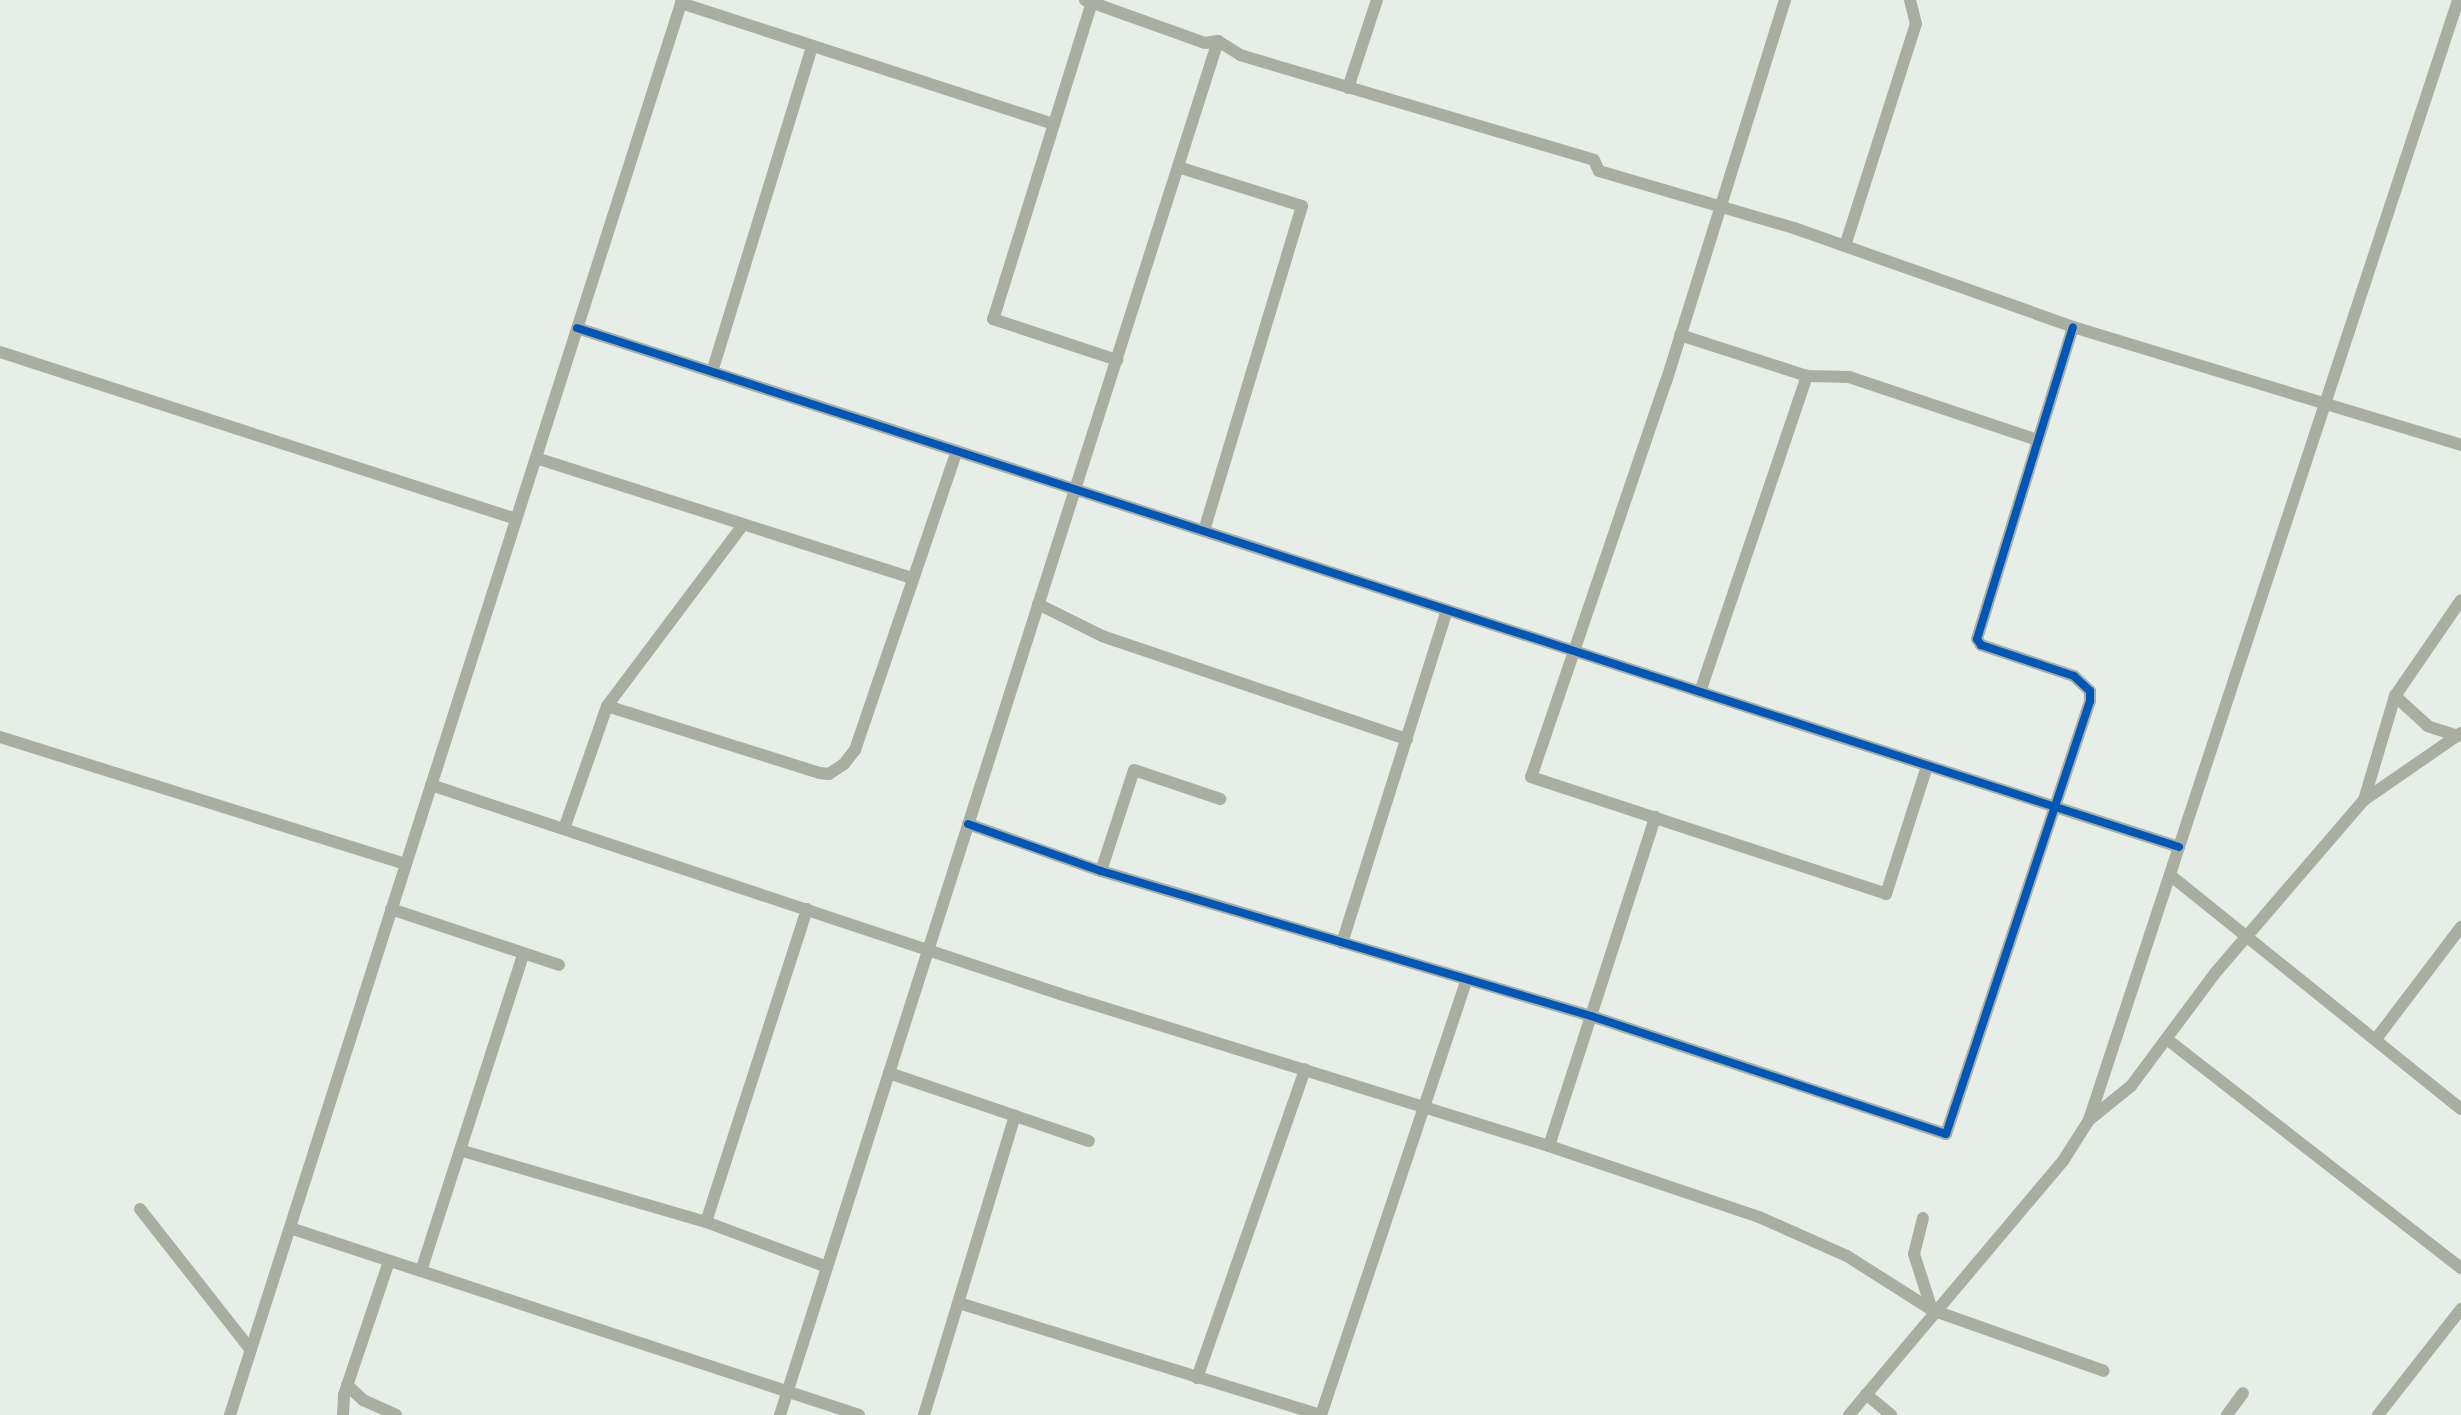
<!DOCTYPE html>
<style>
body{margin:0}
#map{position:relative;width:2461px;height:1415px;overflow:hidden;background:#e6eee7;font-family:Manrope,sans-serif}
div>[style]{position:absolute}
.minor>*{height:12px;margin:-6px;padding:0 6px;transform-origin:6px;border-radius:6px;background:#a9aea1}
.cycleway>*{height:8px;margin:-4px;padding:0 4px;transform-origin:4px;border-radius:4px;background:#0057b8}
span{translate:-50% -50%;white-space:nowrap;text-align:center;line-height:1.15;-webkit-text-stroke:8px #e3f2e4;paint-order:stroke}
</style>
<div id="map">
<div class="minor">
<div style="left:1085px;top:0;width:127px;rotate:19.7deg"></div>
<div style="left:1205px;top:43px;width:13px;rotate:-9deg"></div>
<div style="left:1218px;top:41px;width:26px;rotate:32deg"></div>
<div style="left:1240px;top:55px;width:369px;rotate:16.5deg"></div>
<div style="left:1594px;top:160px;width:12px;rotate:66deg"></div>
<div style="left:1599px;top:171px;width:203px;rotate:16.3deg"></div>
<div style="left:1794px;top:228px;width:296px;rotate:19.5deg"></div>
<div style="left:2073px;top:327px;width:406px;rotate:16.9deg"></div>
<div style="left:1785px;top:0;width:399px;rotate:107.3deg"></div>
<div style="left:1666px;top:381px;width:418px;rotate:108.8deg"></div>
<div style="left:1531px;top:777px;width:374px;rotate:18.2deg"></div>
<div style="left:1886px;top:894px;width:134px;rotate:-72.2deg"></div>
<div style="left:1092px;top:2px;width:332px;rotate:107.3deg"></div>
<div style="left:993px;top:319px;width:131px;rotate:18.3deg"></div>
<div style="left:681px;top:3px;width:392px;rotate:18deg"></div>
<div style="left:1348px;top:88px;width:93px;rotate:-71.8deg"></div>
<div style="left:1178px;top:167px;width:130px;rotate:17.5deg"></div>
<div style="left:1302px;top:206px;width:339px;rotate:106.8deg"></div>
<div style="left:1845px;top:246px;width:233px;rotate:-72.3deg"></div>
<div style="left:1916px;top:24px;width:25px;rotate:-104deg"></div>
<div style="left:577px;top:328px;width:1684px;rotate:17.95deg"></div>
<div style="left:1680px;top:335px;width:133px;rotate:17.9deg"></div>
<div style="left:1807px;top:376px;width:42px;rotate:1.4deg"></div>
<div style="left:1849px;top:377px;width:198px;rotate:18.5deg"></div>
<div style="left:0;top:352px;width:542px;rotate:17.93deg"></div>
<div style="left:712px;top:372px;width:341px;rotate:-72.9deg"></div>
<div style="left:536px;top:458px;width:392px;rotate:17.7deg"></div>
<div style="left:1038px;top:604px;width:72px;rotate:26.6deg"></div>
<div style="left:1102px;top:636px;width:322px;rotate:18.7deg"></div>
<div style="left:1700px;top:692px;width:334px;rotate:-71.3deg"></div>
<div style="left:607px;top:706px;width:223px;rotate:17.5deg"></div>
<div style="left:820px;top:773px;width:9px;rotate:6deg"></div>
<div style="left:829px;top:774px;width:18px;rotate:-34deg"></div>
<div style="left:844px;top:764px;width:18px;rotate:-52deg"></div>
<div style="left:855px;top:750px;width:316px;rotate:-71.2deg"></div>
<div style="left:2458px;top:736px;width:32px;rotate:-162deg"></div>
<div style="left:2428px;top:726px;width:45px;rotate:-137.7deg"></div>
<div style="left:2395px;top:696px;width:116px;rotate:-55.5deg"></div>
<div style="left:0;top:737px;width:425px;rotate:17.4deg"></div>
<div style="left:431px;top:785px;width:663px;rotate:18.38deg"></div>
<div style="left:1060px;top:994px;width:512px;rotate:17.27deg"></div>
<div style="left:1549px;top:1146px;width:222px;rotate:18.7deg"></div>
<div style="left:1759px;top:1217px;width:96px;rotate:23.9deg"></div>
<div style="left:1847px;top:1256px;width:101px;rotate:32.4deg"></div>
<div style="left:1932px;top:1310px;width:182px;rotate:19.5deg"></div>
<div style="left:2364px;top:800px;width:109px;rotate:-73.4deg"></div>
<div style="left:968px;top:824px;width:141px;rotate:19.5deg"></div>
<div style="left:1101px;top:871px;width:511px;rotate:16.48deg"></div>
<div style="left:1591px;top:1016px;width:374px;rotate:18.4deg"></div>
<div style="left:1946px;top:1134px;width:456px;rotate:-71.6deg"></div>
<div style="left:2090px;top:701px;width:10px;rotate:-90deg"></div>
<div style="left:2090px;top:691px;width:22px;rotate:-137deg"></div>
<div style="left:2074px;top:676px;width:98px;rotate:-161.6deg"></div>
<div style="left:1981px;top:645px;width:7px;rotate:-124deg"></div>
<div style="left:1977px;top:639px;width:326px;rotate:-72.9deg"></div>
<div style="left:564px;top:829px;width:130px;rotate:-70.7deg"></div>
<div style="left:607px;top:706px;width:226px;rotate:-53.1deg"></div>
<div style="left:1101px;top:871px;width:106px;rotate:-71.9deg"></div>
<div style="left:1134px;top:770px;width:91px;rotate:18.6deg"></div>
<div style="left:2170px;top:875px;width:373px;rotate:38.8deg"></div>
<div style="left:391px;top:909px;width:177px;rotate:18.4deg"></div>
<div style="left:1342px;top:943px;width:349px;rotate:-72.5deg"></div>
<div style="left:2376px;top:1039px;width:141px;rotate:-52.8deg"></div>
<div style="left:2168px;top:1040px;width:371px;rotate:37.9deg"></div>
<div style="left:889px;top:1073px;width:211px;rotate:18.8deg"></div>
<div style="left:2089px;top:1120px;width:1179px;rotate:-71.76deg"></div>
<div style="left:1549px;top:1146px;width:346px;rotate:-72.1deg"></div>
<div style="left:463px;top:1151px;width:253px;rotate:16.3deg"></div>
<div style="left:706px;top:1222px;width:129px;rotate:20.4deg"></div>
<div style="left:140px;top:1209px;width:179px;rotate:51.8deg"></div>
<div style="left:1923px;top:1218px;width:37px;rotate:104deg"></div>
<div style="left:1914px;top:1254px;width:59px;rotate:72.2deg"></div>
<div style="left:706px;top:1222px;width:329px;rotate:-72.1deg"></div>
<div style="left:290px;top:1228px;width:599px;rotate:18.19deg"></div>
<div style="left:421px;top:1271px;width:332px;rotate:-72.1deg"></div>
<div style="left:962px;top:1304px;width:376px;rotate:17.2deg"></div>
<div style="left:1197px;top:1378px;width:327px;rotate:-70.7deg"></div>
<div style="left:347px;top:1385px;width:22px;rotate:43deg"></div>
<div style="left:363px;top:1400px;width:36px;rotate:24deg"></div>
<div style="left:1866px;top:1394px;width:33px;rotate:40deg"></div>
<div style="left:230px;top:1415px;width:1485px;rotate:-72.28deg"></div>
<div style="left:343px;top:1415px;width:20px;rotate:-87deg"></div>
<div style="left:344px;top:1395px;width:141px;rotate:-71.4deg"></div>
<div style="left:780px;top:1415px;width:1442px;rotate:-72.32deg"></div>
<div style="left:924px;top:1415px;width:313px;rotate:-73.1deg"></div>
<div style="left:1321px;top:1415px;width:458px;rotate:-71.5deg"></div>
<div style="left:1849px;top:1415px;width:332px;rotate:-49.9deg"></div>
<div style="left:2063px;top:1161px;width:49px;rotate:-57.6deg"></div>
<div style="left:2089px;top:1120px;width:54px;rotate:-39deg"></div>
<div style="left:2131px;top:1086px;width:142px;rotate:-53.3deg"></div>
<div style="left:2216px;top:972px;width:227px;rotate:-49.3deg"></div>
<div style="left:2364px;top:800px;width:118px;rotate:-34.6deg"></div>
<div style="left:2227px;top:1415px;width:27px;rotate:-54deg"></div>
<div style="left:2378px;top:1415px;width:135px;rotate:-51.9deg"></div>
</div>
<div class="cycleway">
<div style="left:577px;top:328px;width:1684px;rotate:17.95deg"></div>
<div style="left:968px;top:824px;width:141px;rotate:19.5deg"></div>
<div style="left:1101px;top:871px;width:511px;rotate:16.48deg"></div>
<div style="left:1591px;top:1016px;width:374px;rotate:18.4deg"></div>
<div style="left:1946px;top:1134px;width:456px;rotate:-71.6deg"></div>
<div style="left:2090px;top:701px;width:10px;rotate:-90deg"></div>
<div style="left:2090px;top:691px;width:22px;rotate:-137deg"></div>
<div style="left:2074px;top:676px;width:98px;rotate:-161.6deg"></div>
<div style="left:1981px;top:645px;width:7px;rotate:-124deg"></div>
<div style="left:1977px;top:639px;width:326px;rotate:-72.9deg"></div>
</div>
</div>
